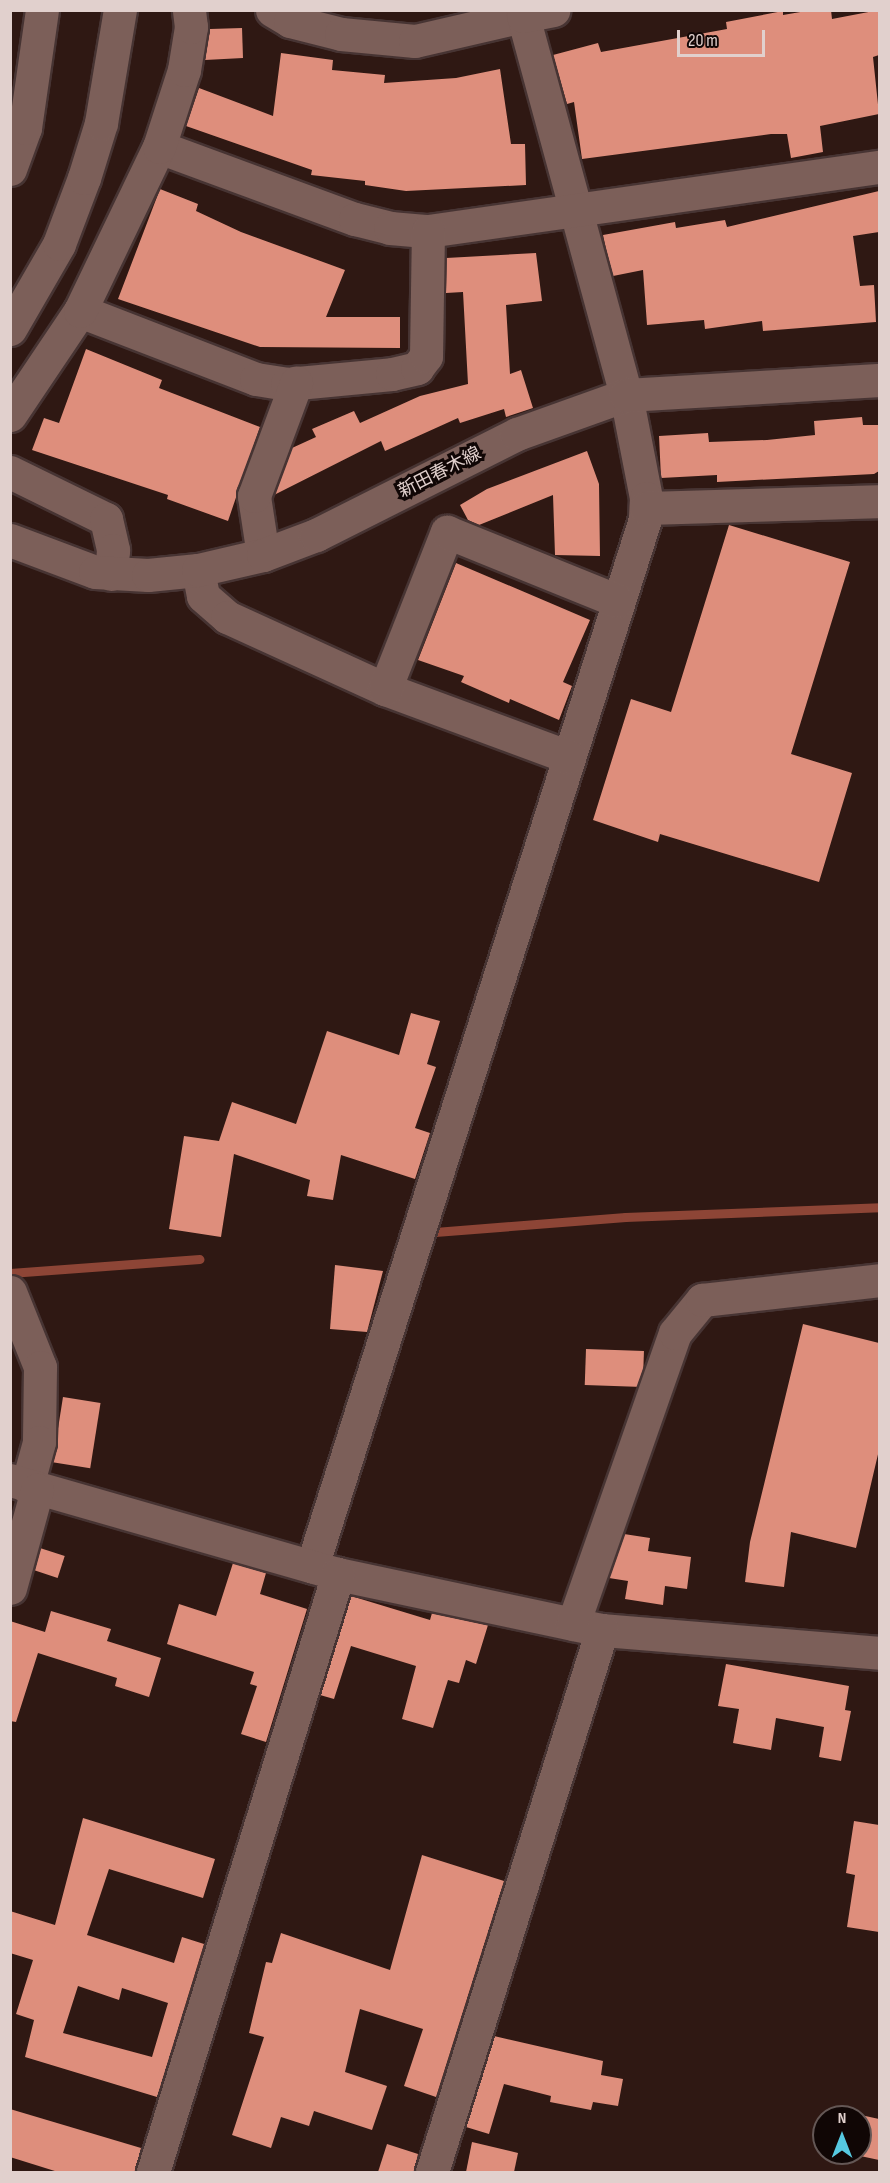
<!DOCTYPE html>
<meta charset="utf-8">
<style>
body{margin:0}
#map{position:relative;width:890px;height:2183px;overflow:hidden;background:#2f1813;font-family:"Sofia Sans Condensed","Noto Sans JP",sans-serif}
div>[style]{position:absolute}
.stream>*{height:9px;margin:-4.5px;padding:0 4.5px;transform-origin:4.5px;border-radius:4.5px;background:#8d4536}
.building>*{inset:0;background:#de8e7c;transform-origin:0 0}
.roads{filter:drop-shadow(2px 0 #473433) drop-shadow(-2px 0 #473433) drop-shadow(0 2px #473433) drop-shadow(0 -2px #473433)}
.street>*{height:33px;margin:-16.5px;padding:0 16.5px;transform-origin:16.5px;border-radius:16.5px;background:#7c5f59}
.secondary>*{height:33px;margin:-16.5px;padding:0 16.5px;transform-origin:16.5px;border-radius:16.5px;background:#7c5f59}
span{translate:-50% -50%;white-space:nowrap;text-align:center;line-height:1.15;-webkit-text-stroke:6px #100605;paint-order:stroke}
.street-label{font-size:18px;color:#e1d0cd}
.frame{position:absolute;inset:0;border:12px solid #e1d0cd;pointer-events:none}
.north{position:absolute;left:812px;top:2105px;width:60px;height:60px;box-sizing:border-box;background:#100605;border:2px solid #645755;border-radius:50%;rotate:0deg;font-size:16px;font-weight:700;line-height:24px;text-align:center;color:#e1d0cd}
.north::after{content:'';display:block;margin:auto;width:21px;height:27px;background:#56c9e1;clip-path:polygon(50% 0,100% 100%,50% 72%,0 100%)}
.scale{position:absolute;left:677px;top:30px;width:88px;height:27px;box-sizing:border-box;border:3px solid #e1d0cd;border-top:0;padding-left:8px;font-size:18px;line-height:21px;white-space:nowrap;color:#e1d0cd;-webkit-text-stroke:4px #100605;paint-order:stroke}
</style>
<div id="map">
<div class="stream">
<div style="left:435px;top:1232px;width:191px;rotate:-4.5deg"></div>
<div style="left:625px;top:1217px;width:255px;rotate:-2.2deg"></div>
<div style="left:10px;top:1273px;width:190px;rotate:-4.2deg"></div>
</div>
<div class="building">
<div style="clip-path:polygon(812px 10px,831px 10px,832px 19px,879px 10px,879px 55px,873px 57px,879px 114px,820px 126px,823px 152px,791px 158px,787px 134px,771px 134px,582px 159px,574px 102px,567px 104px,553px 55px,598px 43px,601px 52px,727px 29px,726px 22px,783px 11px,783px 15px)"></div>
<div style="clip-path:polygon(242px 28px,243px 58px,205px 60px,210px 29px)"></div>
<div style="clip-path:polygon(281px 53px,333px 60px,332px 70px,385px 75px,384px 83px,456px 78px,500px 69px,511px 144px,525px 144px,526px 185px,406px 191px,365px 185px,365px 181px,311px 175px,312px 170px,186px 126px,199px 88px,273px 116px)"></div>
<div style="clip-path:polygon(160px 189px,198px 204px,196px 211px,241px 232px,345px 270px,326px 317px,400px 317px,400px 348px,260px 347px,118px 299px)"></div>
<div style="clip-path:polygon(879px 191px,879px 232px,853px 236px,860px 286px,874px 285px,876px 322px,763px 331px,762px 321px,705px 329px,704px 320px,647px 325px,643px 270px,613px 276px,606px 249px,603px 235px,675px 222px,676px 228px,725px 220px,727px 227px)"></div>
<div style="clip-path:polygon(536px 253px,542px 301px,506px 305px,510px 374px,521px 370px,533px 408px,506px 417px,504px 409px,460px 423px,458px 418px,385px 451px,381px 441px,274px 495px,292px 448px,316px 437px,312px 429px,354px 411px,360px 423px,420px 396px,468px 384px,463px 292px,446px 293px,446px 258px)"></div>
<div style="clip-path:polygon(86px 349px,162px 380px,159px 388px,260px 427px,228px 521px,167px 499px,168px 495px,32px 450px,44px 418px,59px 423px)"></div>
<div style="clip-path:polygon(862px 417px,863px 425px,879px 425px,879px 471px,874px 474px,717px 482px,717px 475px,661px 478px,659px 436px,708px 433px,709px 442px,767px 440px,815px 435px,814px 421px)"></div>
<div style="clip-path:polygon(587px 451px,599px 484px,600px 556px,555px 555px,553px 495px,479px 525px,468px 520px,460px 505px,487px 489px)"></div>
<div style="clip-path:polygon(729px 525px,850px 562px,791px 754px,852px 773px,819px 882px,660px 834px,658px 842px,593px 820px,631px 699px,671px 712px)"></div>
<div style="clip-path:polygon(456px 563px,590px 620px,563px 682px,572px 686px,559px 720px,510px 699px,509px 703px,461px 682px,464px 676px,418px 660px)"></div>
<div style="clip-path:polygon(411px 1013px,440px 1021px,427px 1064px,436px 1067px,415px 1128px,430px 1133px,415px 1179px,341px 1155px,333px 1200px,307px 1196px,310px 1180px,234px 1154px,221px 1237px,169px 1229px,184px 1136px,219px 1141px,232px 1102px,296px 1124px,327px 1031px,399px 1055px)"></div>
<div style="clip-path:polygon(335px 1265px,383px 1271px,367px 1332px,330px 1329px)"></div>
<div style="clip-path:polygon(803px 1324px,879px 1343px,879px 1450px,856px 1548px,791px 1532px,784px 1587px,745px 1582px,750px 1542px)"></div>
<div style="left:586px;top:1349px;width:58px;height:36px;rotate:2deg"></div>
<div style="left:63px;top:1397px;width:38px;height:66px;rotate:9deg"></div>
<div style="clip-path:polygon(624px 1534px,650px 1538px,648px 1551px,691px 1557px,687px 1589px,665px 1586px,663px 1605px,625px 1599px,628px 1581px,609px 1578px)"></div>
<div style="left:40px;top:1548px;width:26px;height:23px;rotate:18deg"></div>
<div style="clip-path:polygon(233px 1563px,266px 1573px,260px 1594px,307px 1609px,266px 1742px,241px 1734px,257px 1686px,250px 1684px,254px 1672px,167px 1644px,179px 1604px,216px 1616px)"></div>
<div style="clip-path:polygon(351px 1596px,430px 1620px,432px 1613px,488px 1625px,476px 1664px,466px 1660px,459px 1683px,448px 1680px,433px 1728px,402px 1719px,416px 1666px,351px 1646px,334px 1699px,320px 1695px)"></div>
<div style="clip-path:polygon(51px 1611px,111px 1629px,107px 1641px,161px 1658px,149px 1697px,115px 1686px,117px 1678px,38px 1653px,16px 1722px,10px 1721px,10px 1621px,45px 1632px)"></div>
<div style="clip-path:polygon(726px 1664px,849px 1686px,845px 1710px,851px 1711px,841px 1761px,819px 1757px,824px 1727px,776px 1718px,771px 1750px,733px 1743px,739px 1709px,718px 1706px)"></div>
<div style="clip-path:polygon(evenodd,83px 1818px,215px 1859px,203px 1898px,109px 1869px,87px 1935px,174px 1963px,182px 1937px,204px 1944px,157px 2097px,25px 2057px,34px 2020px,16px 2014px,33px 1960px,10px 1953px,10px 1911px,55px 1925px,83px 1818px,78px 1986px,119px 2000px,122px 1988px,168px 2003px,152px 2057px,63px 2033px,78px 1986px)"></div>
<div style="clip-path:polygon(854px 1821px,879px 1825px,879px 1932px,847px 1927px,855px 1875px,846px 1873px)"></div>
<div style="clip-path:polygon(422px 1855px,504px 1881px,436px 2097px,404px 2086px,423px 2029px,360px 2009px,345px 2072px,387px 2086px,372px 2130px,314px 2111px,309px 2126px,281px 2117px,271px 2148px,232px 2135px,264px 2037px,249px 2033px,266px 1962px,272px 1963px,281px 1933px,390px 1970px)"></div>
<div style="clip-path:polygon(494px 2036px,603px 2061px,601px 2075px,623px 2079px,618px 2106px,593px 2102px,591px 2110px,550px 2102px,551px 2096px,504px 2084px,489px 2134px,466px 2127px)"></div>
<div style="clip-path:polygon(829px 2108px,879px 2119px,879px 2160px,851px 2154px,860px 2153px,860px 2117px,827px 2117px)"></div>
<div style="clip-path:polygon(10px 2109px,141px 2148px,135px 2172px,58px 2172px,10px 2157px)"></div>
<div style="clip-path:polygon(472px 2142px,518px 2153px,514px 2172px,466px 2172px)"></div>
<div style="clip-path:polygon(387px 2144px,418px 2154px,414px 2172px,378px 2172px)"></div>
</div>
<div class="roads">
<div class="street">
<div style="left:272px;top:10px;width:21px;rotate:31deg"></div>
<div style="left:290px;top:21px;width:53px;rotate:14.3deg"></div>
<div style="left:341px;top:34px;width:74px;rotate:5.4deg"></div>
<div style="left:415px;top:41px;width:111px;rotate:-13deg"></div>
<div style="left:523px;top:16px;width:393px;rotate:74.8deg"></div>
<div style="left:626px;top:395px;width:105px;rotate:79deg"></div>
<div style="left:646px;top:498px;width:21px;rotate:93deg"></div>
<div style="left:645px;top:519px;width:1099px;rotate:107.64deg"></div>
<div style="left:159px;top:147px;width:209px;rotate:20.2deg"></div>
<div style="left:355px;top:219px;width:36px;rotate:14deg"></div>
<div style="left:390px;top:228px;width:38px;rotate:5deg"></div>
<div style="left:428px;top:231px;width:457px;rotate:-8.1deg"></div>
<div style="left:10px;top:169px;width:44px;rotate:-69.9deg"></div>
<div style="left:25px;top:128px;width:119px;rotate:-81.8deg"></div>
<div style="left:80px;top:311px;width:189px;rotate:21.1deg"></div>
<div style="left:256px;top:379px;width:31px;rotate:9deg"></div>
<div style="left:287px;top:384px;width:105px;rotate:-5.4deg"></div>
<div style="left:392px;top:374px;width:26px;rotate:-13deg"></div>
<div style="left:417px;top:368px;width:15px;rotate:-53deg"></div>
<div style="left:426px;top:356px;width:125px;rotate:-89.1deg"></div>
<div style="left:10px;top:415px;width:125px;rotate:-56.1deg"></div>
<div style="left:80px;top:311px;width:182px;rotate:-64.3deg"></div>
<div style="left:159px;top:147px;width:81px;rotate:-72deg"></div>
<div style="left:184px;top:70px;width:44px;rotate:-80.8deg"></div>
<div style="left:191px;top:27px;width:17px;rotate:-97deg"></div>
<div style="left:10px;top:472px;width:107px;rotate:26.1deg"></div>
<div style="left:106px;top:519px;width:32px;rotate:77deg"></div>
<div style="left:113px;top:550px;width:24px;rotate:95deg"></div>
<div style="left:646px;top:508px;width:234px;rotate:-1.7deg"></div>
<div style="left:263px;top:555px;width:60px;rotate:-98.7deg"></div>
<div style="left:254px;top:496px;width:121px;rotate:-69.6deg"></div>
<div style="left:198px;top:570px;width:26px;rotate:79deg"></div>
<div style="left:203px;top:596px;width:32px;rotate:41deg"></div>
<div style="left:227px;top:617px;width:174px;rotate:24.5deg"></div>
<div style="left:385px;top:689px;width:196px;rotate:20.3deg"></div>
<div style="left:385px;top:689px;width:169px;rotate:-68.5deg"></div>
<div style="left:447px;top:532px;width:184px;rotate:22deg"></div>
<div style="left:10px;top:1292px;width:81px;rotate:68.2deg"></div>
<div style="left:40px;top:1367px;width:75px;rotate:90.8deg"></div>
<div style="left:39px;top:1442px;width:46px;rotate:105.3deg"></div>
<div style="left:10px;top:1480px;width:341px;rotate:16deg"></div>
<div style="left:338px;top:1574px;width:270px;rotate:12deg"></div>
<div style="left:602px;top:1630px;width:279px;rotate:4.7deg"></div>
<div style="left:10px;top:1588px;width:102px;rotate:-74.6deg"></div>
<div style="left:573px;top:1624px;width:308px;rotate:-70.7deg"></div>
<div style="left:675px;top:1333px;width:43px;rotate:-50.7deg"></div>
<div style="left:702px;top:1300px;width:179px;rotate:-6.4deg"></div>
<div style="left:153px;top:2172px;width:626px;rotate:-72.81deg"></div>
<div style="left:432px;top:2172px;width:568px;rotate:-72.59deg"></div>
</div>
<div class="secondary">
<div style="left:522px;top:10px;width:6px;rotate:81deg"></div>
<div style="left:523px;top:16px;width:31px;rotate:-11deg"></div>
<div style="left:10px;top:329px;width:98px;rotate:-60deg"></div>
<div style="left:59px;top:244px;width:71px;rotate:-69.3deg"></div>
<div style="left:84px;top:178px;width:58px;rotate:-72.8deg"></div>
<div style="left:101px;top:123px;width:115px;rotate:-80.5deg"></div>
<div style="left:10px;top:540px;width:91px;rotate:20.6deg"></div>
<div style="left:95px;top:572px;width:53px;rotate:3.2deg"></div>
<div style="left:148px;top:575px;width:50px;rotate:-5.7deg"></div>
<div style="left:198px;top:570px;width:67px;rotate:-13deg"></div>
<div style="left:263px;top:555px;width:57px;rotate:-20.7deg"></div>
<div style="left:316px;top:535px;width:225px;rotate:-26.7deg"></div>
<div style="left:517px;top:434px;width:116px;rotate:-19.7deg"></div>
<div style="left:626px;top:395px;width:254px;rotate:-3.4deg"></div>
</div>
</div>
<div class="street-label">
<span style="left:440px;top:473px;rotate:-27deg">新田春木線</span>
</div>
<div class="frame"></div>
<div class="north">N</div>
<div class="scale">20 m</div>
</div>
